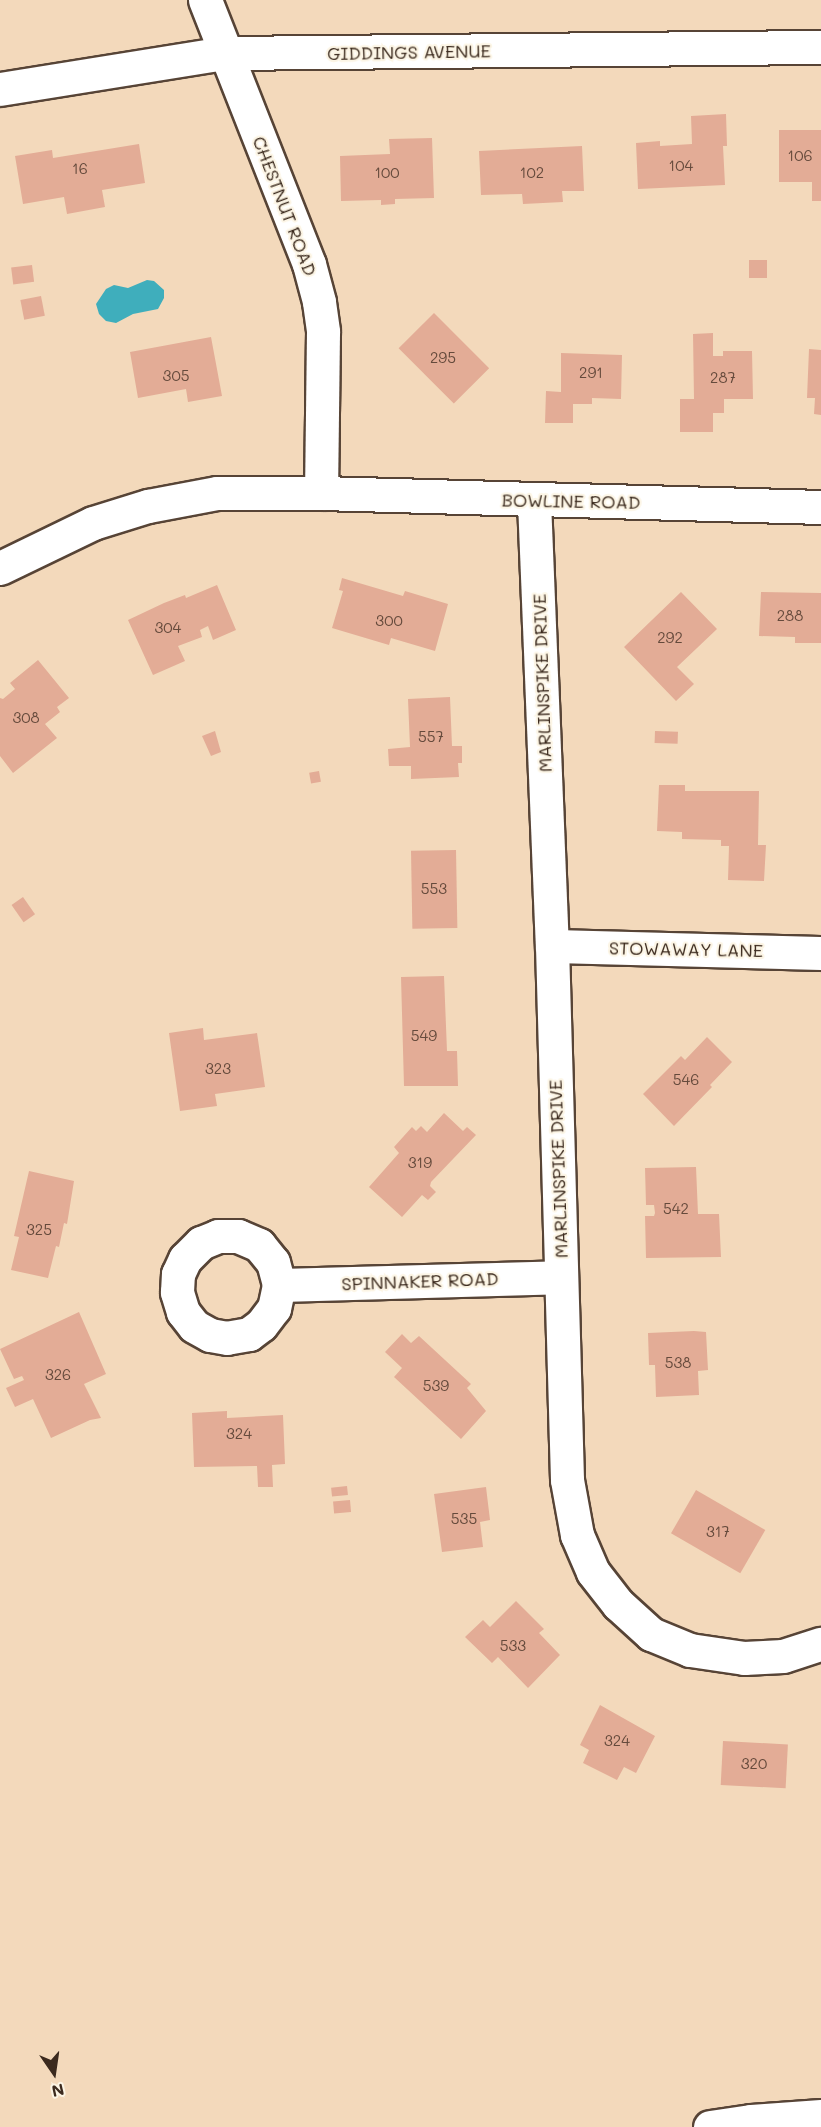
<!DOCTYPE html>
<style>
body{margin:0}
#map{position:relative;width:821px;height:2127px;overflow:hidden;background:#f3d9bb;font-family:Mali,sans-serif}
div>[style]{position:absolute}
.water>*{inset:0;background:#3faebc}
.building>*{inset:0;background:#e3ac96;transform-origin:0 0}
.roads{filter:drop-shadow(2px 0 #574436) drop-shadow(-2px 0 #574436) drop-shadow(0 2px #574436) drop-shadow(0 -2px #574436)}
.minor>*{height:33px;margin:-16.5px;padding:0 16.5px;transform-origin:16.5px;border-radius:16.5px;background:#fff}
span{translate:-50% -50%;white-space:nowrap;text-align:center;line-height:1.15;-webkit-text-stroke:4.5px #fcf5e5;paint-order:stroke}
.number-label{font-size:15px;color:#654a3c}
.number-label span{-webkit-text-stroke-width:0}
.street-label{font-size:18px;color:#3b2a1e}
.north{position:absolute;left:24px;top:2043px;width:60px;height:60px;-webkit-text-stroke:4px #fcf5e5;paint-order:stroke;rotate:167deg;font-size:16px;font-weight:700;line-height:24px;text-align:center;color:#3b2a1e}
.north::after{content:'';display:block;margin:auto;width:21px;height:27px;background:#3b2a1e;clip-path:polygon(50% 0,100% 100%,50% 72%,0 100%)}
</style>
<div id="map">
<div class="water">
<div style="clip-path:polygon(147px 280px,154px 281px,164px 290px,164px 298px,158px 309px,133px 314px,116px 323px,106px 321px,99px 314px,96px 304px,106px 289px,114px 285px,128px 288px)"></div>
</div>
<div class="building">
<div style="clip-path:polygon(726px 114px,727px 146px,723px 146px,725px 185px,638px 189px,636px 143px,660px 141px,660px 146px,692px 144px,691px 116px)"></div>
<div style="clip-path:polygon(779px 130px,821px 130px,821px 201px,812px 201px,812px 182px,779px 182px)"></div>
<div style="clip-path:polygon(432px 138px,434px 198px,395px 199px,395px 204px,381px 205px,381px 200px,341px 201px,340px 156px,390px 154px,389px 139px)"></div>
<div style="clip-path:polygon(139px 144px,145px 183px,102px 190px,105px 207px,67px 214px,64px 197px,23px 204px,15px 156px,52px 150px,53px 158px)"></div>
<div style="clip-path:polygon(582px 146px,584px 191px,562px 191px,563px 202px,523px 204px,522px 194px,481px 195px,479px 151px)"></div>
<div style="left:767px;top:260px;width:18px;height:18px;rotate:90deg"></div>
<div style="left:32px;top:265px;width:17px;height:21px;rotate:83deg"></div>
<div style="left:41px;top:296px;width:20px;height:21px;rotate:79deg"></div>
<div style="left:434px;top:313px;width:78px;height:50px;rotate:45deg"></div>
<div style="clip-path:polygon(713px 333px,713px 356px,723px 356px,723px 351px,752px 351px,753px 399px,724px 399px,724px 413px,713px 413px,713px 432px,680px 432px,680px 399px,694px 399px,693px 334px)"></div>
<div style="clip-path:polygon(211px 337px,222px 396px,188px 402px,186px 389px,138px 398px,130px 352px)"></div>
<div style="clip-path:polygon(809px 349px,821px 350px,821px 415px,814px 414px,815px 398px,807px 398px)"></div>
<div style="clip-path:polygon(561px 353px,622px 355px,621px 399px,592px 398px,592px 404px,573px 404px,573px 423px,545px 423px,546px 391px,561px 392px)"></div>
<div style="clip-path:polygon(342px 578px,403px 596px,405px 591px,448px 604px,435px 651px,391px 638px,389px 645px,332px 628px,343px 591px,339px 590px)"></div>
<div style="clip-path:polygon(217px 585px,236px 630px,213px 640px,208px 626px,200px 630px,202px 637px,178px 646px,185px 661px,153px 675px,128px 620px,164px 603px,185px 595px,186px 598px)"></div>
<div style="clip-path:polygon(681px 592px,717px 629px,677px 667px,694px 684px,676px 701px,624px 647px)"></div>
<div style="clip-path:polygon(761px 592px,821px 593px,821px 643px,795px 643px,795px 637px,759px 636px)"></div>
<div style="clip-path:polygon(38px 660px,69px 698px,57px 707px,60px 712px,45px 724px,57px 738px,13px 773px,0 756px,0 698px,3px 699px,15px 689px,10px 683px)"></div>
<div style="clip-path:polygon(450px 697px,452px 746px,462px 746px,462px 763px,458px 763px,459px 777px,411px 779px,411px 766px,389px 766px,388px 749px,410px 747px,408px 699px)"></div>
<div style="clip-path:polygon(215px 731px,221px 752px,211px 756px,202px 736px)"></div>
<div style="left:655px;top:731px;width:23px;height:12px;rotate:2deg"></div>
<div style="left:319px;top:771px;width:11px;height:10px;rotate:80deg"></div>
<div style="clip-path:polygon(659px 785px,685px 785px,685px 791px,759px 791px,758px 845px,766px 845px,764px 881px,728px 880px,729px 846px,721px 846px,721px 840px,682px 839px,682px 832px,657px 831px)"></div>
<div style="left:456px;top:850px;width:78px;height:45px;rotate:89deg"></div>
<div style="left:23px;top:897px;width:21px;height:14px;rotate:55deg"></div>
<div style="clip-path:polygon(444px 976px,447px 1051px,457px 1051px,458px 1086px,404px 1086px,401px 977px)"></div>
<div style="clip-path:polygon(203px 1028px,204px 1040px,257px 1033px,265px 1087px,215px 1094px,217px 1106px,180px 1111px,169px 1033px)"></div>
<div style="clip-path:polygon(707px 1037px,732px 1062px,710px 1085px,712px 1087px,674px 1126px,643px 1094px,681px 1056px,685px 1060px)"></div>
<div style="clip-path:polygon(444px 1113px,463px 1131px,467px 1127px,476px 1135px,431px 1182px,430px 1186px,436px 1192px,428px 1200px,422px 1195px,402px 1217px,369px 1187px,399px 1153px,394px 1147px,412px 1127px,416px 1131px,421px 1126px,427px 1132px)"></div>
<div style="clip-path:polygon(696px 1167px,698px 1214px,719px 1214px,721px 1257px,646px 1258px,645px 1216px,654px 1216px,655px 1213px,654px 1205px,646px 1205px,645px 1168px)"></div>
<div style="clip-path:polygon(29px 1171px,74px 1181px,68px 1218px,67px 1224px,64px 1223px,59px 1247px,56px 1246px,48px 1278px,11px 1270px,19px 1237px,14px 1236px)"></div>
<div style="clip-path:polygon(79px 1312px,106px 1374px,84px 1384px,101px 1418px,90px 1420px,51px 1438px,33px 1399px,15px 1407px,6px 1388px,24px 1380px,22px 1376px,14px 1379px,0 1349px)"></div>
<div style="clip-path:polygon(694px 1331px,706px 1332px,708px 1370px,698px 1371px,699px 1395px,656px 1397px,655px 1365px,649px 1365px,648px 1333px)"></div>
<div style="clip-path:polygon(402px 1334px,411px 1343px,419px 1336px,471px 1384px,467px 1388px,486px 1411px,461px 1439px,394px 1377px,402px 1368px,385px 1352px)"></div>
<div style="clip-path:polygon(227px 1411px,227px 1418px,283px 1415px,285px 1464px,272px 1465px,273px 1487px,258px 1487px,257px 1466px,194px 1467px,192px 1413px)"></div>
<div style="left:347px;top:1486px;width:9px;height:16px;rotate:84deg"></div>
<div style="clip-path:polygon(486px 1487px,490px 1520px,480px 1522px,483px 1547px,442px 1552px,434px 1494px)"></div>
<div style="left:696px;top:1490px;width:80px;height:50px;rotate:30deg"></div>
<div style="left:350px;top:1500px;width:12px;height:17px;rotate:85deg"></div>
<div style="clip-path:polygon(516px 1601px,544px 1629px,539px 1633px,560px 1655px,528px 1688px,498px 1657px,492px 1663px,465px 1637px,483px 1620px,490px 1627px)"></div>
<div style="clip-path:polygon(600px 1705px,655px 1736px,636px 1773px,624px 1767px,617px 1780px,583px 1763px,589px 1750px,580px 1745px)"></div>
<div style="left:723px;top:1741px;width:65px;height:44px;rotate:3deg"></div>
</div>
<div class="roads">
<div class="minor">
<div style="left:205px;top:0;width:284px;rotate:68.5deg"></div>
<div style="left:309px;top:264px;width:39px;rotate:75deg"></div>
<div style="left:319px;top:302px;width:30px;rotate:82deg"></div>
<div style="left:323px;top:332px;width:161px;rotate:90.7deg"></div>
<div style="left:0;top:89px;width:228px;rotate:-9.1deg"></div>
<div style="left:225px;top:53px;width:596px;rotate:-0.58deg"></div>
<div style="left:534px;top:501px;width:445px;rotate:87.7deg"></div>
<div style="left:552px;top:946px;width:534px;rotate:88.39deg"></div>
<div style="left:567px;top:1480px;width:56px;rotate:79.7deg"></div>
<div style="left:577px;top:1535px;width:40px;rotate:66.6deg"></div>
<div style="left:593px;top:1572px;width:41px;rotate:52deg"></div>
<div style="left:618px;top:1604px;width:45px;rotate:42.3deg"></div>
<div style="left:651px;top:1634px;width:42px;rotate:22.3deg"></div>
<div style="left:690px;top:1650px;width:55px;rotate:8.4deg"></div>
<div style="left:744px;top:1658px;width:39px;rotate:-3deg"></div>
<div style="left:783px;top:1656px;width:40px;rotate:-18deg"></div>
<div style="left:0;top:568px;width:103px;rotate:-25.8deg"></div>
<div style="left:93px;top:523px;width:58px;rotate:-17.2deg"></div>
<div style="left:148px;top:506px;width:70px;rotate:-10.7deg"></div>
<div style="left:217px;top:493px;width:104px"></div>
<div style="left:321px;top:493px;width:500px;rotate:1.6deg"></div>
<div style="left:552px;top:946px;width:269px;rotate:1.5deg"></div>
<div style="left:279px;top:1285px;width:24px;rotate:102deg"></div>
<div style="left:274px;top:1308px;width:21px;rotate:127deg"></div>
<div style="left:261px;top:1325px;width:15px;rotate:143deg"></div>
<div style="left:249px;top:1334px;width:22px;rotate:170deg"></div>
<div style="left:227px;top:1338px;width:17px;rotate:-170deg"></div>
<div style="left:210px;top:1335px;width:18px;rotate:-151deg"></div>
<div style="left:194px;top:1326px;width:18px;rotate:-128deg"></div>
<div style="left:183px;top:1312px;width:21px;rotate:-107deg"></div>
<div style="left:177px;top:1292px;width:18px;rotate:-87deg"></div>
<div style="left:178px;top:1274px;width:17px;rotate:-65deg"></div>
<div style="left:185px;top:1259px;width:23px;rotate:-45deg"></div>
<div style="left:201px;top:1243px;width:18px;rotate:-22deg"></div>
<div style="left:218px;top:1236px;width:20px"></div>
<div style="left:238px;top:1236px;width:23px;rotate:23deg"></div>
<div style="left:259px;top:1245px;width:22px;rotate:51deg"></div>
<div style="left:273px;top:1262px;width:24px;rotate:75deg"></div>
<div style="left:279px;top:1285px;width:282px;rotate:-1.6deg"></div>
<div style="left:710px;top:2127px;width:41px;rotate:-8.3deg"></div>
<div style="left:751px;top:2121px;width:70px;rotate:-4.1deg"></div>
</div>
</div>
<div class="number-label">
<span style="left:800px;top:156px">106</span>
<span style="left:681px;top:166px">104</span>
<span style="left:80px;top:169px">16</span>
<span style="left:387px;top:173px">100</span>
<span style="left:532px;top:173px">102</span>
<span style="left:443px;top:358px">295</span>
<span style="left:591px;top:373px">291</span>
<span style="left:176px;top:376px">305</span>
<span style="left:723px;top:378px">287</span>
<span style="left:790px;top:616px">288</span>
<span style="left:389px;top:621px">300</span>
<span style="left:168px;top:628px">304</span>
<span style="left:670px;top:638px">292</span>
<span style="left:26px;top:718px">308</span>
<span style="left:431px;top:737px">557</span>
<span style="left:434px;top:889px">553</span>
<span style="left:424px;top:1036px">549</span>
<span style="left:218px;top:1069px">323</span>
<span style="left:686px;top:1080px">546</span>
<span style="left:420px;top:1163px">319</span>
<span style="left:676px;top:1209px">542</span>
<span style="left:39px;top:1230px">325</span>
<span style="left:678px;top:1363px">538</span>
<span style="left:58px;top:1375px">326</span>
<span style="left:436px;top:1386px">539</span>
<span style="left:239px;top:1434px">324</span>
<span style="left:464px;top:1519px">535</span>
<span style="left:718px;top:1532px">317</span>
<span style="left:513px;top:1646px">533</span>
<span style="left:617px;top:1741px">324</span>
<span style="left:754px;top:1764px">320</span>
</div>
<div class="street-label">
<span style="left:409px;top:52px;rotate:-1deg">GIDDINGS AVENUE</span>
<span style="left:285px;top:206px;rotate:69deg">CHESTNUT ROAD</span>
<span style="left:571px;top:501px;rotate:1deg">BOWLINE ROAD</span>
<span style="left:542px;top:683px;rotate:-92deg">MARLINSPIKE DRIVE</span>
<span style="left:686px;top:949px;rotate:1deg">STOWAWAY LANE</span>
<span style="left:558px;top:1169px;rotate:-92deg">MARLINSPIKE DRIVE</span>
<span style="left:420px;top:1281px;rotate:-2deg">SPINNAKER ROAD</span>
</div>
<div class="north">N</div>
</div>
